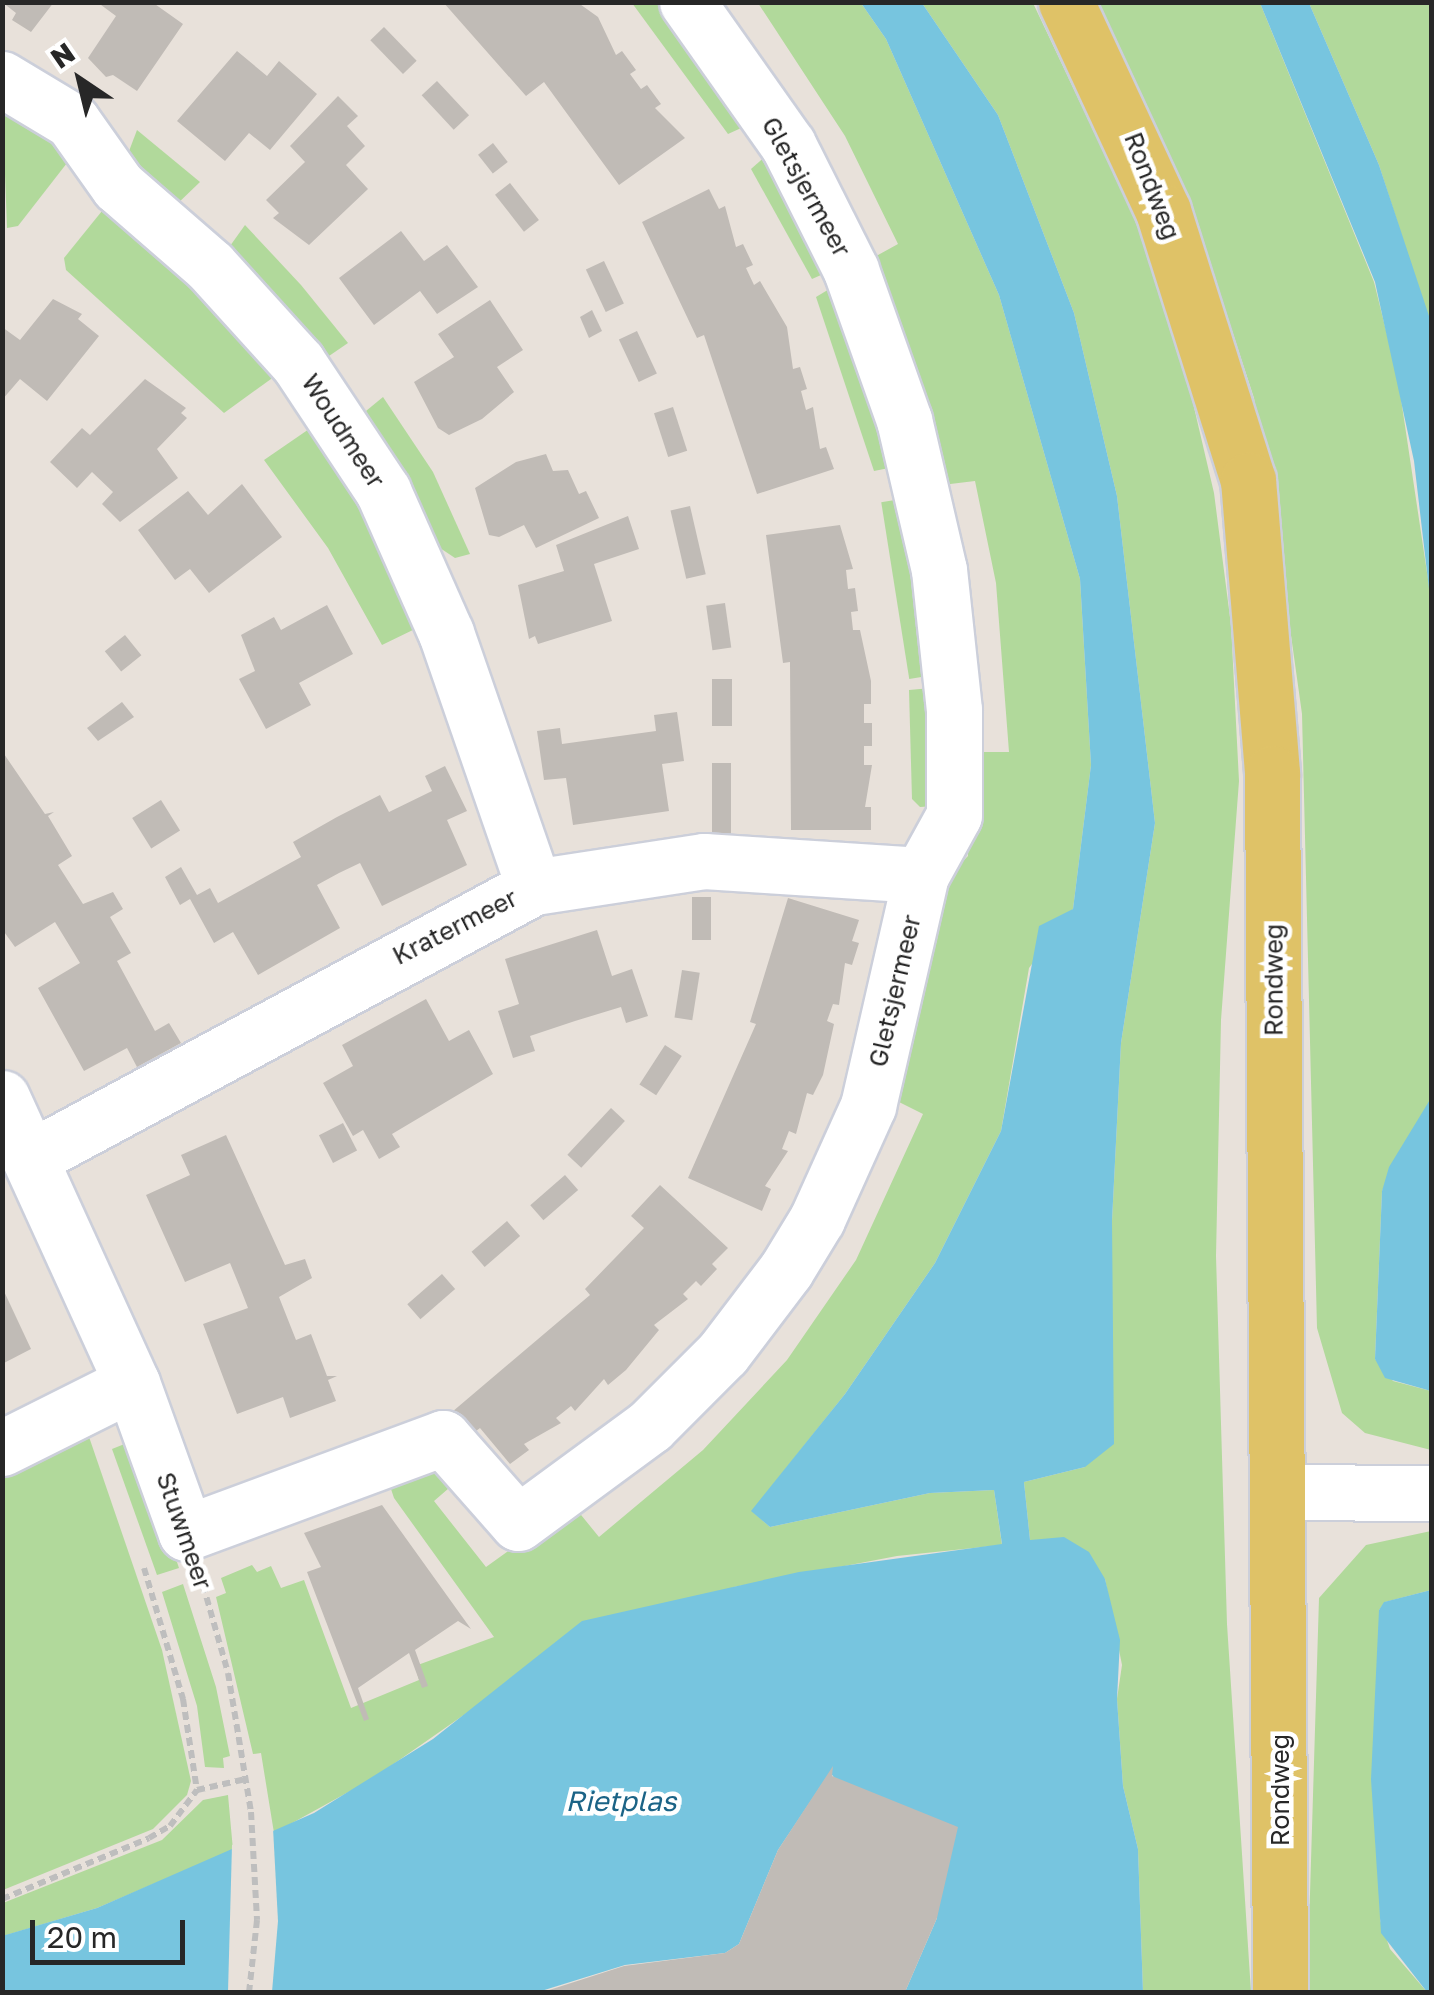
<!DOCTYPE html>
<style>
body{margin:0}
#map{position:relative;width:1434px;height:1995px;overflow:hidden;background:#e8e1da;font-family:"Golos Text",sans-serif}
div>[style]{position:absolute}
.green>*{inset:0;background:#b1d99b;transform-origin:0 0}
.water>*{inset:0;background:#77c5df}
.pier>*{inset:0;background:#e8e1da}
.building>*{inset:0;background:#c0bbb6;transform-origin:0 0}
.path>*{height:6px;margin-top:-3px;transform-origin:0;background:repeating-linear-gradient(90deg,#bebebe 0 8px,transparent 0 13px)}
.roads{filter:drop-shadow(2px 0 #cccfda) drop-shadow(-2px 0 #cccfda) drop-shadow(0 2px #cccfda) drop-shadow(0 -2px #cccfda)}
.minor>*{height:55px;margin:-27.5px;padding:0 27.5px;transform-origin:27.5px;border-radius:27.5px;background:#fff}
.major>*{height:55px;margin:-27.5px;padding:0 27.5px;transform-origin:27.5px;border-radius:27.5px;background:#dfc267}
span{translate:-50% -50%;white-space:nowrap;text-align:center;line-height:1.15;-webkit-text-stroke:9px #fff;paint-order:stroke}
.street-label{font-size:25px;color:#272727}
.water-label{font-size:28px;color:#1b6386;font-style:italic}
.frame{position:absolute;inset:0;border:5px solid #272727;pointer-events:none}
.north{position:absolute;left:30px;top:30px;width:100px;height:100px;-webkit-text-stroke:8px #fff;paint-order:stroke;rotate:325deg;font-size:28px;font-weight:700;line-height:40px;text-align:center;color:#272727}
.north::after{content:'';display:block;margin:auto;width:35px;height:45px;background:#272727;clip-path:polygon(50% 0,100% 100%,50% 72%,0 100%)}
.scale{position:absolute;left:30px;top:1920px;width:155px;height:45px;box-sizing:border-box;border:5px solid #272727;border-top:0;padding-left:12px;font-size:30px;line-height:35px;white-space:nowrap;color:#272727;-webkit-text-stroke:8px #fff;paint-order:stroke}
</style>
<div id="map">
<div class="green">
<div style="clip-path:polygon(632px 3px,664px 3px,750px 124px,728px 134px)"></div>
<div style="clip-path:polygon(758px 3px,861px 3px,886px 39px,999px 295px,1080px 579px,1091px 765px,1073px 909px,1029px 968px,1001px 1131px,935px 1263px,845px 1394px,752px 1511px,770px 1527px,930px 1493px,994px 1490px,1002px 1545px,897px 1556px,734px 1587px,501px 1689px,372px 1779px,274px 1833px,261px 1753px,253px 1754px,216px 1597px,226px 1593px,221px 1578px,252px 1565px,257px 1572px,271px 1566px,281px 1588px,304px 1580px,351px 1708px,419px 1680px,415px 1666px,494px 1637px,394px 1498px,386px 1474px,432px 1465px,456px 1482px,434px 1501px,486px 1567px,567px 1509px,577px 1510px,599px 1537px,703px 1450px,787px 1360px,856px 1260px,923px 1114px,885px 1095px,937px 888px,968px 856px,970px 760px,977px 752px,1009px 752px,996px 583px,975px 481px,942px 485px,869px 260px,898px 244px,845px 136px)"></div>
<div style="clip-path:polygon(922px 3px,1033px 3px,1141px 231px,1186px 373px,1214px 493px,1231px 625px,1239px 781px,1221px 1020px,1216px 1256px,1227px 1624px,1251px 1992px,1143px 1992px,1138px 1849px,1123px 1786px,1117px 1699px,1122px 1665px,1105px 1579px,1030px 1540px,1024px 1482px,1085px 1467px,1112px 1221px,1121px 1043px,1155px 823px,1117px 496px,1074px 313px,998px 115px)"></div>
<div style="clip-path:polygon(1096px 3px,1260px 3px,1374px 282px,1398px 379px,1432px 606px,1432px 1098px,1382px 1191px,1375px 1359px,1393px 1381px,1431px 1391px,1431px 1450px,1365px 1433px,1342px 1413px,1317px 1328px,1302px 714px,1275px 521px,1254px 398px,1189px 199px)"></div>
<div style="clip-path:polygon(1309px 3px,1431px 3px,1431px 327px,1379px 165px)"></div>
<div style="clip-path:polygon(2px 95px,74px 154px,18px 226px,7px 228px)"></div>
<div style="clip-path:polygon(137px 130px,200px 182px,173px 208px,126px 159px)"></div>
<div style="clip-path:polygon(768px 154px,830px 271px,812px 279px,751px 169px)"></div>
<div style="clip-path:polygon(106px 206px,122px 206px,274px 374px,271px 379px,224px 413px,66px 270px,64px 258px)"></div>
<div style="clip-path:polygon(245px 225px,301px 285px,348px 343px,329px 356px,321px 353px,230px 246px)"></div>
<div style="clip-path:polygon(836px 285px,894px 467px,874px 471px,816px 297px)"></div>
<div style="clip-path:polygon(383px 397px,433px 472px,470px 554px,455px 558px,440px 548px,368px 417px,366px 411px)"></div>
<div style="clip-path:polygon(312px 427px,327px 432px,419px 627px,382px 645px,328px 548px,264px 460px)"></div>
<div style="left:901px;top:499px;width:179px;height:20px;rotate:81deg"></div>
<div style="clip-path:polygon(931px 688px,935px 806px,920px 807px,912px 799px,909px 690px)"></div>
<div style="clip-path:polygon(87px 1431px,162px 1650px,191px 1781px,187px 1795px,153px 1829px,3px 1890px,3px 1471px)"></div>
<div style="clip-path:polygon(127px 1443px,140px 1451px,179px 1568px,157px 1575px,112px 1449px)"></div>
<div style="clip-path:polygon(1431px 1531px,1431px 1590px,1385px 1602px,1379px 1610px,1380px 1920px,1390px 1949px,1427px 1992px,1307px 1992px,1319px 1598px,1366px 1545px)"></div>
<div style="clip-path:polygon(183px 1584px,216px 1687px,230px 1756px,223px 1758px,224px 1768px,205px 1767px,197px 1706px,162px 1592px)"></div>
<div style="clip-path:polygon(228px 1795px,233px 1850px,97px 1908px,3px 1936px,3px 1903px,162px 1840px,203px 1800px)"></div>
</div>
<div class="water">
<div style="clip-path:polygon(861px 3px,922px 3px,998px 115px,1074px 313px,1117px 496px,1155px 823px,1121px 1043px,1112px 1221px,1114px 1444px,1085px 1467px,1024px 1482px,1030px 1540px,1064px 1537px,1089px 1552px,1105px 1579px,1120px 1640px,1117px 1699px,1123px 1786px,1138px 1849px,1143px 1992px,905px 1992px,937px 1918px,830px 1772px,778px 1850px,739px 1944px,725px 1953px,625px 1965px,538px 1992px,3px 1992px,2px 1936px,97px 1908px,314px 1813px,433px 1739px,582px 1621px,799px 1572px,1002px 1544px,994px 1490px,930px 1493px,770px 1527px,751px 1511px,845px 1394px,935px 1263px,1001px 1131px,1039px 926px,1073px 909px,1091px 765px,1080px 579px,999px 295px,886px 39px)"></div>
<div style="clip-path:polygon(1260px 3px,1309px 3px,1379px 165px,1430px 319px,1431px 606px,1414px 461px,1375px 282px)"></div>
<div style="clip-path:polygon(1431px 1098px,1431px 1391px,1385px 1378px,1375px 1359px,1382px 1191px,1389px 1167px)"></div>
<div style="clip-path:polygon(1431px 1590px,1432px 1992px,1427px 1992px,1381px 1933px,1371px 1779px,1379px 1610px,1384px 1602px)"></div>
</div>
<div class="pier">
<div style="clip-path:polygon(273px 1828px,278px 1921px,272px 1992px,228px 1992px,232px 1845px)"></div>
</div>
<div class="building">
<div style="clip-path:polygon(2px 2px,54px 2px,31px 32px,12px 20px,16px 13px)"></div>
<div style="clip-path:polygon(97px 2px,152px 2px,183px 24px,137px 91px,113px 75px,106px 77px,88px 58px,116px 16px)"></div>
<div style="clip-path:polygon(443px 2px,577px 2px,598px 17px,616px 55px,622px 51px,636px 70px,630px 74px,641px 89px,647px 85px,661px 104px,655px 108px,685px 138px,619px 185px,544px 82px,526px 96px)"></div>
<div style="left:384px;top:27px;width:47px;height:19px;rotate:46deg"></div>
<div style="clip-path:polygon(237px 51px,267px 76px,279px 61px,317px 94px,270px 150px,249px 133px,225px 161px,177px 121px)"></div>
<div style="left:437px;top:81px;width:47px;height:21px;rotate:47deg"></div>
<div style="clip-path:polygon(338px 96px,358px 116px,347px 126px,365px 146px,346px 165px,368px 189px,309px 245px,273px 218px,279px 213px,266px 200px,305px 162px,290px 146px)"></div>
<div style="left:493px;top:143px;width:24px;height:19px;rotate:52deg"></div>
<div style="left:510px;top:183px;width:47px;height:19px;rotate:52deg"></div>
<div style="clip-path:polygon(709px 189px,719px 209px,725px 206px,736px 247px,743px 244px,753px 265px,746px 268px,754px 285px,760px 281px,787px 327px,793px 369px,800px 367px,807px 389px,801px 391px,806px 410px,813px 407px,820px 449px,826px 447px,834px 469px,757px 494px,704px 335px,697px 338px,642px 222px)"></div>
<div style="clip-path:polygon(401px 231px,424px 261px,447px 245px,478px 287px,437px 314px,420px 291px,374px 325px,339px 278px)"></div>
<div style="left:604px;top:261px;width:47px;height:20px;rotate:65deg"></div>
<div style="clip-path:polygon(53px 299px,82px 314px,78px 319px,99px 336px,47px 401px,20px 379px,2px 400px,2px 327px,20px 340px)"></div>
<div style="clip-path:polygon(490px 300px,523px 350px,497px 367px,514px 392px,482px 419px,449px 435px,438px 428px,414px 382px,454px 357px,438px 334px)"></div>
<div style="clip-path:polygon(592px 310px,602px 331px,589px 338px,580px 317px)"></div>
<div style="left:637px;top:331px;width:47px;height:20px;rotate:65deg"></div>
<div style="clip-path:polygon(145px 379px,186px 408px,181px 413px,187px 418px,157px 449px,178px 478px,120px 522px,102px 504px,113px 492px,92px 472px,77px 488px,50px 462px,82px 428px,90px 435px)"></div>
<div style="left:673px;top:407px;width:46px;height:20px;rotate:72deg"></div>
<div style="clip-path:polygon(546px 454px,553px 471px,568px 470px,579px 494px,586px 491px,599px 518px,536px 548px,524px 525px,499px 537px,489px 535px,475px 488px,516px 462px)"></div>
<div style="clip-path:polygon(242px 484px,282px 537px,209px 593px,190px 569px,175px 580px,138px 530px,188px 491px,208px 515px)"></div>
<div style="left:690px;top:506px;width:70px;height:20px;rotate:77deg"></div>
<div style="clip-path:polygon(628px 516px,639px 549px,594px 564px,612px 621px,538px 644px,535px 636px,529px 639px,518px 585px,564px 571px,556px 545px)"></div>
<div style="clip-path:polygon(840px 525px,853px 569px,846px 570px,848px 589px,855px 588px,858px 611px,851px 612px,853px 630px,860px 630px,871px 681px,871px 704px,864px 704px,864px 723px,872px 723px,872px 746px,864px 746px,864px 765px,872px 765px,865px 807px,871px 807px,871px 830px,791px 830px,790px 662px,783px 663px,766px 535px)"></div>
<div style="left:725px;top:603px;width:45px;height:19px;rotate:82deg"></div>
<div style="clip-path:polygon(327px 605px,353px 654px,299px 683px,311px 705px,266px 729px,239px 679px,255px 671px,241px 635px,274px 617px,281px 630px)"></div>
<div style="left:125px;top:635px;width:26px;height:26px;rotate:51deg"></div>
<div style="left:712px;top:679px;width:20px;height:47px"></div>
<div style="clip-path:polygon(122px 702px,134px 717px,98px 741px,87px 728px)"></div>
<div style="clip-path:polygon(677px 712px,684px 761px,662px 764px,669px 811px,573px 825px,566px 778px,544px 780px,537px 731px,560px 728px,562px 744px,656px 731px,654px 715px)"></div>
<div style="clip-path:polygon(2px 751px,45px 814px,54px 812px,48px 816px,72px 856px,58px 865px,83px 904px,113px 892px,123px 909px,110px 917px,131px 953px,117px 961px,155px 1031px,169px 1023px,181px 1043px,137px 1067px,127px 1048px,84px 1071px,38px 988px,80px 963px,55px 922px,15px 947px,2px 929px)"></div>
<div style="left:712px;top:763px;width:19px;height:76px"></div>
<div style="clip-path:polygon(445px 766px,467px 811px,447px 820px,467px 865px,382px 906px,360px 863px,339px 873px,317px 885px,340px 928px,258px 975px,233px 932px,214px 943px,190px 899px,180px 905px,165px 877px,181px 867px,197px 895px,210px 888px,218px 903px,301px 857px,293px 842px,337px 817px,380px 795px,389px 812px,432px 791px,425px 776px)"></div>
<div style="left:161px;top:800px;width:36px;height:34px;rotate:58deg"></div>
<div style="left:692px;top:897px;width:19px;height:43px"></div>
<div style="clip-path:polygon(788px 898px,859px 920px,852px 941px,859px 943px,852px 965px,845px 963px,839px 1005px,833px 1004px,827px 1021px,834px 1024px,823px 1075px,813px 1095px,807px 1093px,796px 1134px,789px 1131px,782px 1149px,788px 1151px,765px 1186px,771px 1189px,762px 1211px,688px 1178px,756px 1024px,750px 1022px)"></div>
<div style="clip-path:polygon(597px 930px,612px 976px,632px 969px,648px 1016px,626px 1023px,621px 1007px,575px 1021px,530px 1036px,535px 1051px,513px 1058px,498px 1011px,519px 1004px,505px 959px)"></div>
<div style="left:682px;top:970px;width:18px;height:48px;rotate:9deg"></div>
<div style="clip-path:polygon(426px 999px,449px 1041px,469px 1030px,493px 1074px,392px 1134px,400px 1147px,379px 1159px,363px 1130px,353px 1136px,323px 1083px,353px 1066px,342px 1045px)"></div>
<div style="left:665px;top:1045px;width:20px;height:47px;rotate:33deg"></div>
<div style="left:611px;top:1108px;width:19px;height:64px;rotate:43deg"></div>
<div style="left:343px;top:1123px;width:31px;height:27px;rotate:63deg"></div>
<div style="clip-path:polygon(226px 1135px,285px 1265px,305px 1259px,312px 1278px,279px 1297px,296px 1340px,311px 1334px,327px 1376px,337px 1376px,328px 1380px,336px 1401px,290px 1418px,283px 1397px,237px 1414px,203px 1324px,248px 1308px,239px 1285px,230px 1263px,185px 1282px,146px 1195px,190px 1175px,181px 1155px)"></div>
<div style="left:565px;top:1175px;width:20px;height:46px;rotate:49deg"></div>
<div style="clip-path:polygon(660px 1185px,728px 1248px,712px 1264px,717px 1269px,701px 1286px,696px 1281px,683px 1294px,688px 1299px,654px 1325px,659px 1330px,626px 1370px,608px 1385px,604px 1379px,575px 1411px,571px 1406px,556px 1418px,561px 1423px,524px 1444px,529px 1450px,510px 1464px,480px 1428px,471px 1435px,452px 1412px,590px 1295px,585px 1289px,644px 1228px,631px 1216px)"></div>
<div style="left:507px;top:1221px;width:20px;height:47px;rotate:49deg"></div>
<div style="left:442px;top:1274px;width:20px;height:46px;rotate:49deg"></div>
<div style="clip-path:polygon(2px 1287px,31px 1349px,2px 1364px)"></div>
<div style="clip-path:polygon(382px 1505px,471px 1629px,458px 1621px,415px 1650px,428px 1686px,422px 1688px,409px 1653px,358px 1688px,369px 1719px,364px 1721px,307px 1572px,321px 1567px,304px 1533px)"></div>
<div style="clip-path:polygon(833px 1766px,832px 1776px,958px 1827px,937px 1918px,905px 1992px,543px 1992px,624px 1966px,725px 1953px,739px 1944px,778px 1850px)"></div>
</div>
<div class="path">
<div style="left:144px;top:1568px;width:137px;rotate:73.4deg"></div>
<div style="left:183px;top:1699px;width:92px;rotate:81.3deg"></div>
<div style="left:203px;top:1585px;width:91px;rotate:74.1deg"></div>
<div style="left:228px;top:1673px;width:141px;rotate:80.6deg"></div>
<div style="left:251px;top:1812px;width:108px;rotate:86.8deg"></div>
<div style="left:257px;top:1920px;width:72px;rotate:96.3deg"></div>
<div style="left:2px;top:1899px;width:159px;rotate:-22.5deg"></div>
<div style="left:149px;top:1838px;width:24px;rotate:-30deg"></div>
<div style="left:170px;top:1826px;width:45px;rotate:-53.1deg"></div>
<div style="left:197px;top:1790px;width:50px;rotate:-12.7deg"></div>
</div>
<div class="roads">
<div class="minor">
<div style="left:2px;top:79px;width:82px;rotate:31deg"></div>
<div style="left:72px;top:121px;width:80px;rotate:54.7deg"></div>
<div style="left:118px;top:186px;width:122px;rotate:41deg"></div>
<div style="left:210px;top:266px;width:131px;rotate:47.8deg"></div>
<div style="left:298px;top:363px;width:154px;rotate:56.4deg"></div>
<div style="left:383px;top:491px;width:155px;rotate:66.1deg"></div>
<div style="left:446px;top:633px;width:269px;rotate:70.9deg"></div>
<div style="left:2px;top:1098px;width:313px;rotate:65.5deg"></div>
<div style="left:132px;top:1383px;width:159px;rotate:70.2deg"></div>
<div style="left:186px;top:1533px;width:274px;rotate:-20.3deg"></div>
<div style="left:443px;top:1438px;width:113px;rotate:48.6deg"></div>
<div style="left:518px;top:1523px;width:164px;rotate:-36.3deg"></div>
<div style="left:650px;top:1426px;width:103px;rotate:-45deg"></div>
<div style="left:723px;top:1353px;width:104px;rotate:-52.8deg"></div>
<div style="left:786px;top:1270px;width:60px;rotate:-58.7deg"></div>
<div style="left:817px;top:1219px;width:124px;rotate:-65.7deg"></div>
<div style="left:868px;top:1106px;width:237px;rotate:-77.1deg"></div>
<div style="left:921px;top:875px;width:68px;rotate:-61.2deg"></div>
<div style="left:954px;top:815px;width:105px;rotate:-90deg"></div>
<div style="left:954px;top:710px;width:141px;rotate:-96.1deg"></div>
<div style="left:939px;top:570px;width:154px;rotate:-103.1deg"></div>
<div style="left:904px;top:420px;width:159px;rotate:-109.5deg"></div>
<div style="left:851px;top:270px;width:140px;rotate:-116.7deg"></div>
<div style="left:788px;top:145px;width:175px;rotate:-125.2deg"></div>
<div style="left:34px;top:1156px;width:568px;rotate:-28.28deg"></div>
<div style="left:534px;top:887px;width:172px;rotate:-8.7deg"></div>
<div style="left:704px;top:861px;width:217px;rotate:3.7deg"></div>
<div style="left:2px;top:1448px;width:145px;rotate:-26.6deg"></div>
<div style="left:1281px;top:1492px;width:151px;rotate:0.4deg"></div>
</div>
<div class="major">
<div style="left:1066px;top:2px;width:230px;rotate:65.1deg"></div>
<div style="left:1163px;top:211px;width:282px;rotate:72.5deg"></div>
<div style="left:1248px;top:480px;width:294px;rotate:85.3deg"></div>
<div style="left:1272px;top:773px;width:1219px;rotate:89.62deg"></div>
</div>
</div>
<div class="street-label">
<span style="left:1152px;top:186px;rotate:69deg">Rondweg</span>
<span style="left:806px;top:187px;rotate:61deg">Gletsjermeer</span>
<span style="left:343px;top:431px;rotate:57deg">Woudmeer</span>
<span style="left:455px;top:927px;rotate:-27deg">Kratermeer</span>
<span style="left:1274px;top:980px;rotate:-90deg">Rondweg</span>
<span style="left:895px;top:991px;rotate:-77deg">Gletsjermeer</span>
<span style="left:184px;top:1531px;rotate:71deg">Stuwmeer</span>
<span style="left:1280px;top:1790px;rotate:-90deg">Rondweg</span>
</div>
<div class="water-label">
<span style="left:621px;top:1801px">Rietplas</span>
</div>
<div class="frame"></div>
<div class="north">N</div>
<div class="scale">20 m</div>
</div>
